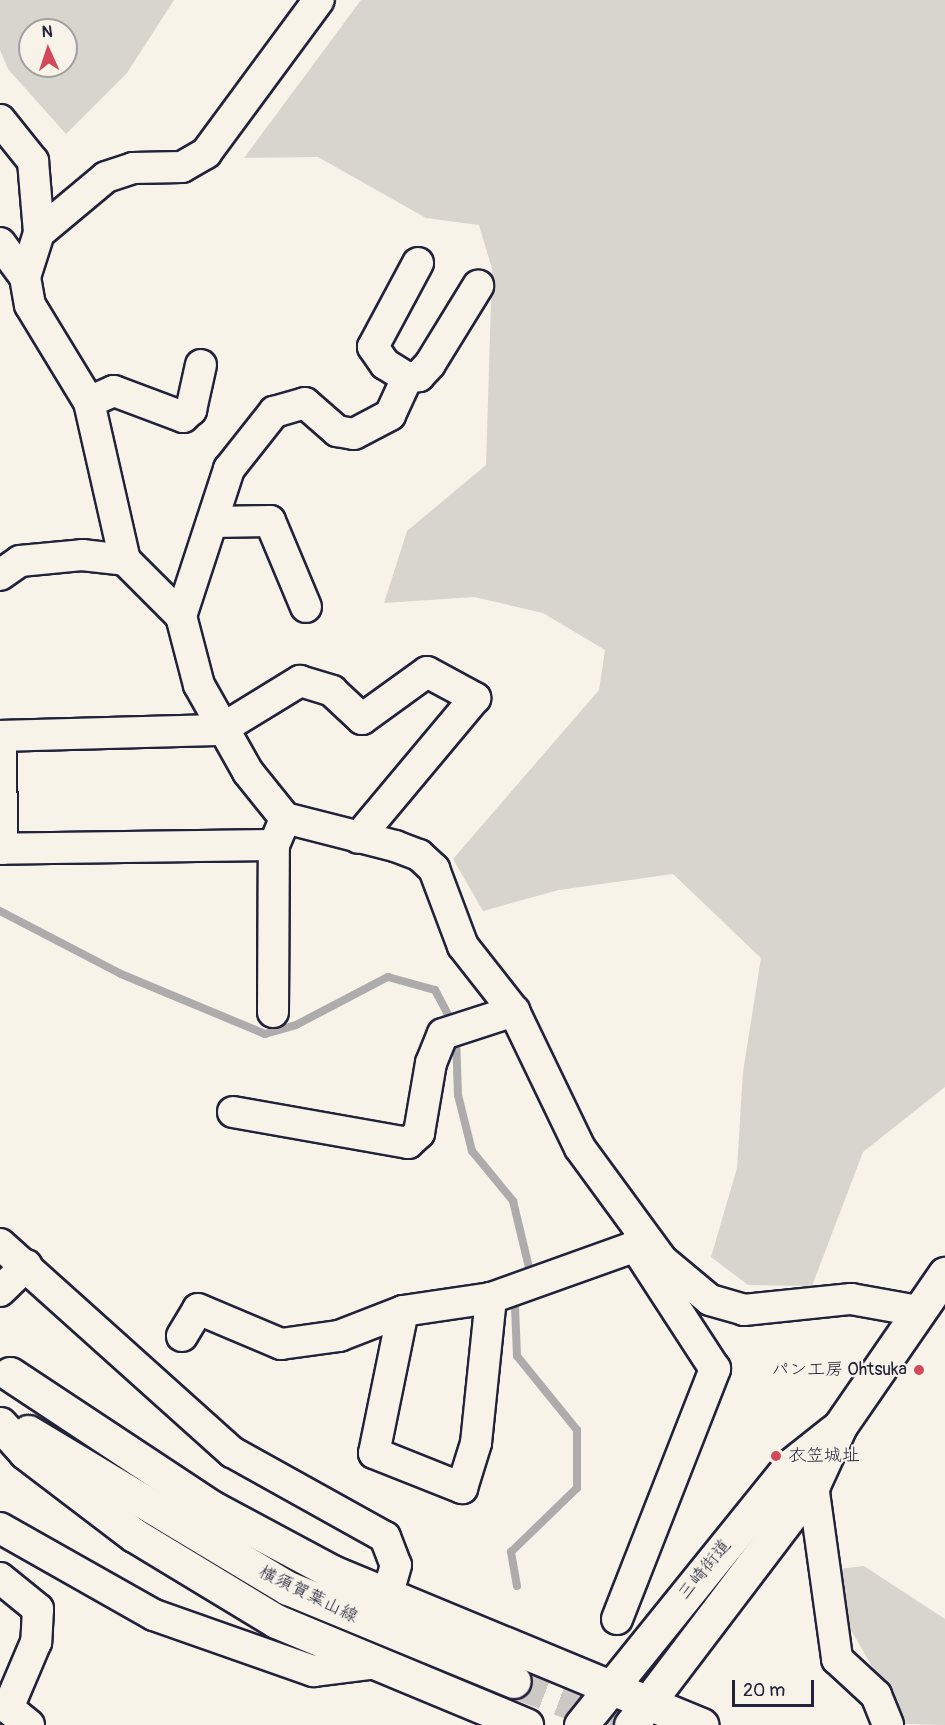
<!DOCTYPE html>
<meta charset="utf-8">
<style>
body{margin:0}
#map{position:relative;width:945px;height:1725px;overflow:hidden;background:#f7f3e8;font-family:Pangolin,"Klee One",sans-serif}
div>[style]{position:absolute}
.green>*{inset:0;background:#d8d5cf}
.stream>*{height:8px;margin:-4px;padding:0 4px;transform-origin:4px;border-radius:4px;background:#aeabad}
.major-tunnel>*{height:33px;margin-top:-16.5px;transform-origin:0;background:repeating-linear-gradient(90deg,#ccc9c5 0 33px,transparent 0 49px)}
.roads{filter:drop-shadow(2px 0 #22223b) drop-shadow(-2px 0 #22223b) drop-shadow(0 2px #22223b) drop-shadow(0 -2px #22223b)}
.minor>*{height:30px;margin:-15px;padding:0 15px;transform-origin:15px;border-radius:15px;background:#f7f3e8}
.major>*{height:33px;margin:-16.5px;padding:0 16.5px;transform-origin:16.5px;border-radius:16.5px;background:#f7f3e8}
.dots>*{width:16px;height:16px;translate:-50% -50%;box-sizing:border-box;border:3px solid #f7f3e8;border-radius:50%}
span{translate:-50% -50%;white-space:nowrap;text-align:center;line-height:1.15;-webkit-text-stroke:4.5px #f7f3e8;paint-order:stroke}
.poi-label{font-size:18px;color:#22223b}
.right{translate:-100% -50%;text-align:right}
.left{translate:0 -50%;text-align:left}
.street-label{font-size:18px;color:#22223b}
.north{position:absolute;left:18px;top:18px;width:60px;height:60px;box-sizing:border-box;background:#f7f3e8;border:2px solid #a29fa3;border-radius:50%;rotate:357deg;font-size:16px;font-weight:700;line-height:24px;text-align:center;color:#22223b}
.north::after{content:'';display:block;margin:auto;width:21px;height:27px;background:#d1495b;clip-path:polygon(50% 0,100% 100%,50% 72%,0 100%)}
.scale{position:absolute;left:732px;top:1680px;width:82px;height:27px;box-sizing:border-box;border:3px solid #22223b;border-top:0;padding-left:8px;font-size:18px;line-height:21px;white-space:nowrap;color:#22223b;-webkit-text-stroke:4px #f7f3e8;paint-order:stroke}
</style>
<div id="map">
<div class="green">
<div style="clip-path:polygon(evenodd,0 0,174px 0,127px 73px,66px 134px,8px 69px,0 50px,0 0,30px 30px,66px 30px,66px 66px,30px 66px,30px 30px)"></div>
<div style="clip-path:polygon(361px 0,945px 0,945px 1087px,863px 1152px,812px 1286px,748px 1285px,711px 1257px,737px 1168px,743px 1072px,761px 958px,673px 874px,559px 890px,483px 911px,453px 859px,599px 690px,605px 650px,543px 613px,474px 597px,384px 603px,407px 531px,486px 465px,492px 269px,479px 225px,426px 218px,318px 157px,244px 158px)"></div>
<div style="clip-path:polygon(864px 1566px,945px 1619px,945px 1725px,905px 1724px,824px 1583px,838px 1569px)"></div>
</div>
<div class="stream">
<div style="left:0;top:911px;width:136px;rotate:27.5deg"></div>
<div style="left:121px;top:974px;width:156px;rotate:22.6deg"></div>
<div style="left:265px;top:1034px;width:32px;rotate:-16deg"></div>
<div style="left:296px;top:1025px;width:104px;rotate:-27.6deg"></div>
<div style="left:388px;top:977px;width:49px;rotate:15.5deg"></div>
<div style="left:435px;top:990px;width:38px;rotate:62deg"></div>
<div style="left:456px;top:1036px;width:59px;rotate:88.1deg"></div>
<div style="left:458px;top:1095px;width:58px;rotate:76deg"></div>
<div style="left:472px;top:1151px;width:65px;rotate:50.6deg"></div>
<div style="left:513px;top:1201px;width:77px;rotate:76.5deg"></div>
<div style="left:517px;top:1586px;width:35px;rotate:-100deg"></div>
<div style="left:511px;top:1552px;width:92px;rotate:-44.1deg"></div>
<div style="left:577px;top:1488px;width:58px;rotate:-90deg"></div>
<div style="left:577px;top:1430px;width:95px;rotate:-129deg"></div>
<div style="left:517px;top:1356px;width:50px;rotate:-92.3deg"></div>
<div style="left:515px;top:1306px;width:11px;rotate:-63deg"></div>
</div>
<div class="major-tunnel">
<div style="left:514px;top:1681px;width:123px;rotate:20.9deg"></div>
</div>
<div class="roads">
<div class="minor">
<div style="left:0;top:120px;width:53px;rotate:51.2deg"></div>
<div style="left:33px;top:161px;width:72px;rotate:85.2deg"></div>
<div style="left:39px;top:233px;width:46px;rotate:107.7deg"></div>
<div style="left:25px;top:277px;width:28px;rotate:80deg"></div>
<div style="left:30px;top:305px;width:114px;rotate:58.7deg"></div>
<div style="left:89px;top:402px;width:162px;rotate:77.2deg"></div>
<div style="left:125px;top:560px;width:79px;rotate:45deg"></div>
<div style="left:181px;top:616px;width:71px;rotate:75.4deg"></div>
<div style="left:199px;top:685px;width:100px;rotate:60.6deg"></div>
<div style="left:248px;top:772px;width:59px;rotate:51.2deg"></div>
<div style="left:285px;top:818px;width:114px;rotate:14.3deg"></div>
<div style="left:395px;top:846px;width:26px;rotate:21deg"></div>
<div style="left:419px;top:855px;width:21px;rotate:43deg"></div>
<div style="left:434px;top:869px;width:82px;rotate:69.4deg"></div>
<div style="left:463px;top:946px;width:83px;rotate:51.9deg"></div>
<div style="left:514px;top:1011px;width:152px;rotate:64.3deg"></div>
<div style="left:580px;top:1148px;width:139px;rotate:53.8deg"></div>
<div style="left:662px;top:1260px;width:62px;rotate:39.8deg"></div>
<div style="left:710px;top:1300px;width:35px;rotate:16deg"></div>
<div style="left:744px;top:1310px;width:108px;rotate:-5.9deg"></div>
<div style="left:851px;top:1299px;width:68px;rotate:10.2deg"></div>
<div style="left:39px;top:233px;width:87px;rotate:-39.9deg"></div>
<div style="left:106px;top:177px;width:28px;rotate:-18deg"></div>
<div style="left:133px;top:168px;width:49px;rotate:-1.2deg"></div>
<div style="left:182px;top:167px;width:28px;rotate:-30deg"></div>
<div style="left:206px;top:153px;width:190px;rotate:-53.6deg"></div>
<div style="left:0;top:243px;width:42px;rotate:53.7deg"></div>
<div style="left:418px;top:263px;width:95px;rotate:118.2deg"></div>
<div style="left:373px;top:347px;width:21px;rotate:55deg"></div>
<div style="left:385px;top:364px;width:26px;rotate:32deg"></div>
<div style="left:407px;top:378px;width:12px;rotate:-9deg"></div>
<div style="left:419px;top:376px;width:16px;rotate:-47deg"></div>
<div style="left:430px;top:364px;width:92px;rotate:-58.4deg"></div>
<div style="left:89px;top:402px;width:27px;rotate:-24deg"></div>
<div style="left:114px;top:391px;width:74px;rotate:20.6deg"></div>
<div style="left:183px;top:417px;width:11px;rotate:-41deg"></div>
<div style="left:191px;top:410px;width:46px;rotate:-77.5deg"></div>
<div style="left:212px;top:522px;width:58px;rotate:-1deg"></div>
<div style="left:270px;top:521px;width:93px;rotate:67.3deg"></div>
<div style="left:0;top:575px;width:24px;rotate:-35deg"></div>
<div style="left:20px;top:561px;width:62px;rotate:-5.5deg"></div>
<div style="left:82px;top:555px;width:43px;rotate:6.6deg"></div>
<div style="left:181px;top:616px;width:155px;rotate:-71.9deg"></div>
<div style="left:229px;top:469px;width:73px;rotate:-51.7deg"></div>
<div style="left:274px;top:412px;width:32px;rotate:-16deg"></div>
<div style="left:305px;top:403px;width:43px;rotate:41.2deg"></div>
<div style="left:337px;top:431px;width:17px;rotate:10deg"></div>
<div style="left:354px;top:434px;width:41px;rotate:-27.8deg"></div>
<div style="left:390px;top:415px;width:41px;rotate:-65.3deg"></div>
<div style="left:274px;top:845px;width:272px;rotate:179.2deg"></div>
<div style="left:2px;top:849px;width:113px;rotate:-90.5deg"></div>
<div style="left:1px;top:736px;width:219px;rotate:-1.6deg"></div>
<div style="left:220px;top:730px;width:94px;rotate:-31.5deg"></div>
<div style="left:300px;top:681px;width:34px;rotate:17deg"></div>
<div style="left:332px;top:691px;width:41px;rotate:43deg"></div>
<div style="left:362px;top:719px;width:80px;rotate:-35.9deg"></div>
<div style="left:427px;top:672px;width:55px;rotate:28.4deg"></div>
<div style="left:475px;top:698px;width:182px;rotate:129.9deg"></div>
<div style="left:273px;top:1012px;width:167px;rotate:-89.7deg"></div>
<div style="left:274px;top:845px;width:21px;rotate:-67deg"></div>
<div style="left:233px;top:1112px;width:178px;rotate:10deg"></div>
<div style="left:408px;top:1143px;width:15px;rotate:-42deg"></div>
<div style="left:419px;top:1133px;width:71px;rotate:-80.3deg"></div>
<div style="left:431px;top:1063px;width:31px;rotate:-68deg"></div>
<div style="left:443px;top:1034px;width:75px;rotate:-17.9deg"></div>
<div style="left:0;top:1244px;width:312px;rotate:41.9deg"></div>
<div style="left:232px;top:1452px;width:175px;rotate:29.1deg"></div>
<div style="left:385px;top:1537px;width:30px;rotate:69deg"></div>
<div style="left:396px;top:1565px;width:32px;rotate:106deg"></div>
<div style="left:0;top:1291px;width:37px;rotate:-44deg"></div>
<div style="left:403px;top:1311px;width:145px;rotate:101.5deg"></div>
<div style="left:374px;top:1453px;width:95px;rotate:21.7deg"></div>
<div style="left:462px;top:1488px;width:47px;rotate:-72.7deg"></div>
<div style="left:476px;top:1443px;width:146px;rotate:-84.1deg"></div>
<div style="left:182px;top:1336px;width:31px;rotate:-59deg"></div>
<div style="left:198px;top:1309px;width:90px;rotate:22.9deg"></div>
<div style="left:281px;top:1344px;width:59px;rotate:-7.9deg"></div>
<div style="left:339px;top:1336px;width:69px;rotate:-21.3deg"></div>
<div style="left:403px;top:1311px;width:89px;rotate:-8.4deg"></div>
<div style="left:491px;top:1298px;width:154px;rotate:-19.7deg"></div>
<div style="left:636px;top:1246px;width:14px;rotate:-73deg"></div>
<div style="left:813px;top:1485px;width:176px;rotate:82.1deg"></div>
<div style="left:837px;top:1659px;width:53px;rotate:42.7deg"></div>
<div style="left:876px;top:1695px;width:32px;rotate:68deg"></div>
<div style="left:0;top:1528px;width:177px;rotate:29.5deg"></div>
<div style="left:154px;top:1615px;width:169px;rotate:19.4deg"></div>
<div style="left:313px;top:1671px;width:64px;rotate:-7.1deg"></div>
<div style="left:0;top:1578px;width:49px;rotate:39.2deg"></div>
<div style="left:38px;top:1609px;width:33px;rotate:93deg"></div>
<div style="left:36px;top:1642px;width:72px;rotate:113deg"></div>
<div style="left:8px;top:1708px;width:27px;rotate:39deg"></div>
<div style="left:617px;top:1619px;width:269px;rotate:-68.6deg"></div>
<div style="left:715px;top:1369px;width:143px;rotate:-123deg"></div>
</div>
<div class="major">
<div style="left:10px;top:1374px;width:241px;rotate:33.5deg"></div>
<div style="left:211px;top:1507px;width:137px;rotate:28.2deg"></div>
<div style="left:332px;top:1572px;width:400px;rotate:22.5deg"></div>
<div style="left:0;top:1424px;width:38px;rotate:48deg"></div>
<div style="left:25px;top:1452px;width:137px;rotate:37.3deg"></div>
<div style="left:134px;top:1535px;width:166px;rotate:31.2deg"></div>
<div style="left:276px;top:1621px;width:271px;rotate:22.6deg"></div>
<div style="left:28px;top:1432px;width:303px;rotate:31deg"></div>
<div style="left:288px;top:1588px;width:244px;rotate:22.4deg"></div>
<div style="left:581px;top:1725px;width:333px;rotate:-51.1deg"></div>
<div style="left:790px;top:1466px;width:56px;rotate:-38.5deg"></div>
<div style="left:631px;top:1725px;width:301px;rotate:-52.8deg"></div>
<div style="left:813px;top:1485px;width:65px;rotate:-65.4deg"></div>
<div style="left:840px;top:1426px;width:185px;rotate:-55.4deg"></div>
</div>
</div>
<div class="dots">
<div style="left:919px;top:1370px;background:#d1495b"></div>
<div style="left:776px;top:1456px;background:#d1495b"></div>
</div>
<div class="poi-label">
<span class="right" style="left:907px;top:1370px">パン工房 Ohtsuka</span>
<span class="left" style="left:788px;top:1456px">衣笠城址</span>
</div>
<div class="street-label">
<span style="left:705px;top:1570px;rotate:-51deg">三崎街道</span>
<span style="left:308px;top:1595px;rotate:26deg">横須賀葉山線</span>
</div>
<div class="north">N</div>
<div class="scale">20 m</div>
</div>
